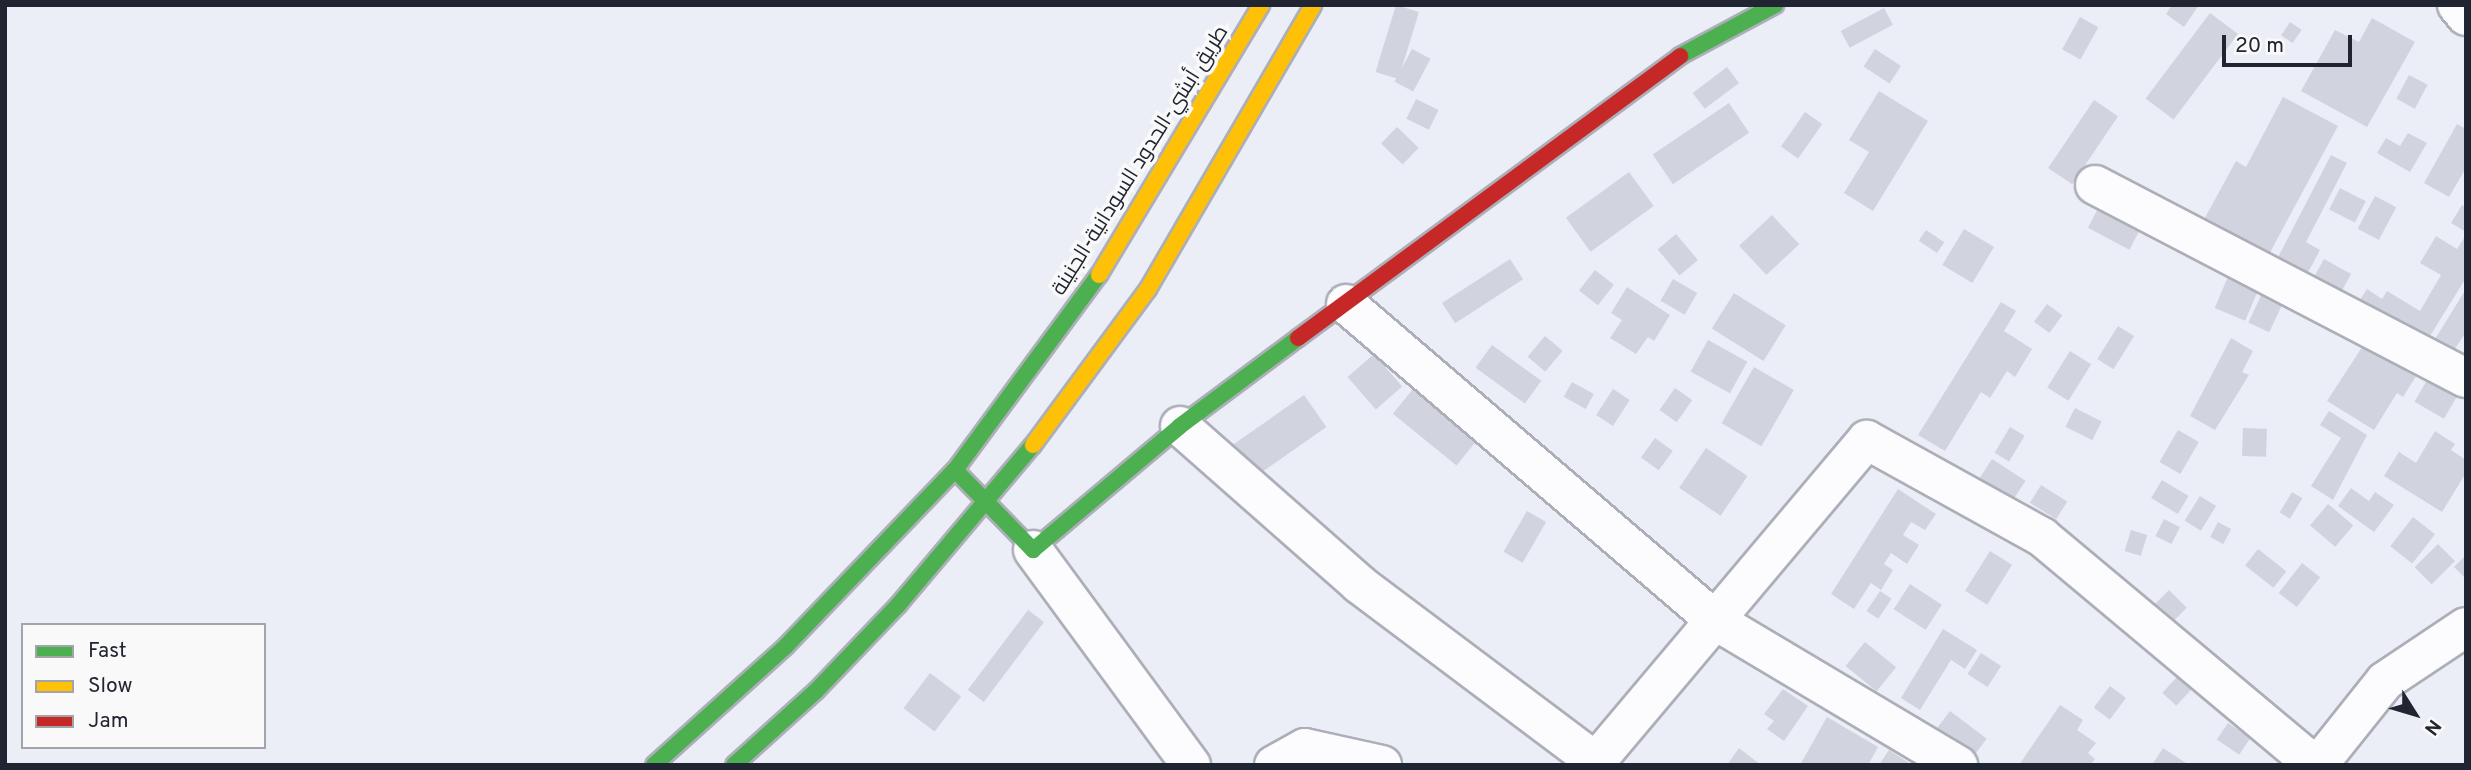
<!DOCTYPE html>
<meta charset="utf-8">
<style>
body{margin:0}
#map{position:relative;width:2471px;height:770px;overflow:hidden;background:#ebeef6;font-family:Overpass,Cairo,sans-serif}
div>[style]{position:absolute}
.building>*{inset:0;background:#d1d4df;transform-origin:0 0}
.roads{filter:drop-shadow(2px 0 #acaeb8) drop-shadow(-2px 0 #acaeb8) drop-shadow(0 2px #acaeb8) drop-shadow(0 -2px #acaeb8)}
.street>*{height:38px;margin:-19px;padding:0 19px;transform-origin:19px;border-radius:19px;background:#fcfcfe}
.fast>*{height:16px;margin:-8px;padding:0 8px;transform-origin:8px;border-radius:8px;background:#4caf50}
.slow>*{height:16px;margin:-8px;padding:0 8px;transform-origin:8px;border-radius:8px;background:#ffc107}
.jam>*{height:16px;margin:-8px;padding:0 8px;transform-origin:8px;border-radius:8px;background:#c62828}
span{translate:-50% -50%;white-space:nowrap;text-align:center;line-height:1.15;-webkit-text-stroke:7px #f9f9f9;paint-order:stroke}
.street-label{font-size:21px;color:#212431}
.frame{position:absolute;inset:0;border:7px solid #212431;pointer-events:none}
.legend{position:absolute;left:21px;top:623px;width:245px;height:126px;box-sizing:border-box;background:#f9f9f9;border:2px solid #a3a4a9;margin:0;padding:9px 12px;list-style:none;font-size:21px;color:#212431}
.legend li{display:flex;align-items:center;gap:14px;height:35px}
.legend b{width:35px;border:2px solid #a3a4a9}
.north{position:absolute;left:2380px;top:679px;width:70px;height:70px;-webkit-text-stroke:5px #f9f9f9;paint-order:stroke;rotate:127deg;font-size:19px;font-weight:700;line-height:28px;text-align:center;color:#212431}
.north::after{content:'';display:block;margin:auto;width:24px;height:32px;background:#212431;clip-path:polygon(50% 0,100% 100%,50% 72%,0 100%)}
.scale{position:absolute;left:2222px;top:35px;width:130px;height:32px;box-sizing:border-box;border:4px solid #212431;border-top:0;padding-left:9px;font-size:21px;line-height:24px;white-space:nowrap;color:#212431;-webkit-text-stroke:5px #f9f9f9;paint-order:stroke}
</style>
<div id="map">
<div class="building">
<div style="left:1396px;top:5px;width:24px;height:70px;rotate:17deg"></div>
<div style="clip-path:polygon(2172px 5px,2199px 5px,2184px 27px,2166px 14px)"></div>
<div style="left:1884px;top:8px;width:19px;height:49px;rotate:62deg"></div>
<div style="left:2210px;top:13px;width:35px;height:107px;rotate:37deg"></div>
<div style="left:2080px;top:17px;width:21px;height:37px;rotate:29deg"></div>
<div style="clip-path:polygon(2372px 18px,2415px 42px,2367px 127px,2301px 91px,2335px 30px,2359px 42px)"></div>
<div style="left:2290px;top:22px;width:14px;height:16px;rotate:34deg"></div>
<div style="left:1412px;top:49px;width:21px;height:37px;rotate:28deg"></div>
<div style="left:1875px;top:49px;width:31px;height:21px;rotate:33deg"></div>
<div style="left:1727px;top:67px;width:20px;height:43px;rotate:53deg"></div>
<div style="left:2409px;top:75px;width:21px;height:27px;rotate:28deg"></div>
<div style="clip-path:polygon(1879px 91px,1928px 121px,1873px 211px,1844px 193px,1869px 152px,1849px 140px)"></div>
<div style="clip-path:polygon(2283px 97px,2338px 126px,2266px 260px,2201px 225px,2236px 161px,2246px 167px)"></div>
<div style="left:1416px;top:99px;width:25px;height:22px;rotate:26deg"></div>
<div style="left:2094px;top:100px;width:29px;height:82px;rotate:34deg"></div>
<div style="left:1729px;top:103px;width:36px;height:92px;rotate:56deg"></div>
<div style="left:1805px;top:112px;width:21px;height:42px;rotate:35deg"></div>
<div style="clip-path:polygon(2457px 124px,2466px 129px,2466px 168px,2449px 197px,2424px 183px)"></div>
<div style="left:1397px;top:127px;width:30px;height:23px;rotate:44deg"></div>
<div style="clip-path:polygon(2408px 133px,2427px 143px,2410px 172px,2377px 153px,2386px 138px,2400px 146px)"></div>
<div style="clip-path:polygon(2331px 155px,2347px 163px,2306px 242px,2320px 250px,2304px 280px,2274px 265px)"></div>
<div style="left:1629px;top:172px;width:42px;height:78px;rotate:54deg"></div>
<div style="left:2340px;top:188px;width:29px;height:24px;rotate:27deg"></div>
<div style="left:2375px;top:196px;width:24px;height:37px;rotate:28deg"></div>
<div style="left:2101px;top:203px;width:47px;height:28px;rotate:28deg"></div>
<div style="clip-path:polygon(2462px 205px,2466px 207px,2466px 232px,2451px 223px)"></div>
<div style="left:1772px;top:215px;width:40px;height:45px;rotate:47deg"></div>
<div style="left:1964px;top:229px;width:35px;height:42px;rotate:31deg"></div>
<div style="left:1926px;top:230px;width:22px;height:13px;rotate:34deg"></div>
<div style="left:1676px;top:234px;width:34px;height:24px;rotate:50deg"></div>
<div style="clip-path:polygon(2466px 235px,2466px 278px,2425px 344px,2358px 303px,2367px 289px,2382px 299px,2387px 291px,2420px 311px,2441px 275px,2420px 263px,2436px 236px,2457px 249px)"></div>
<div style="left:1510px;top:259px;width:24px;height:81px;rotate:57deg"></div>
<div style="left:2324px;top:259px;width:31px;height:26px;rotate:29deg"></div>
<div style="left:1595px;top:270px;width:24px;height:26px;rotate:38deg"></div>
<div style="left:2230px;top:272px;width:33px;height:39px;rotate:23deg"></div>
<div style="left:1673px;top:279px;width:28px;height:25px;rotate:30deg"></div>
<div style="clip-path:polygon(1627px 287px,1670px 315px,1654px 341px,1648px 337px,1636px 354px,1610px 338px,1622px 320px,1611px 313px)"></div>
<div style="left:2264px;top:289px;width:23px;height:37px;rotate:25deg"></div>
<div style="clip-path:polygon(2466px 289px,2466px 332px,2451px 355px,2432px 344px)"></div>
<div style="left:1734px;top:293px;width:61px;height:42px;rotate:32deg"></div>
<div style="clip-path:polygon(2001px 302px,2016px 311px,2004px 331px,2032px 349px,2015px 377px,2007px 371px,1990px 398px,1981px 392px,1945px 451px,1918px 435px)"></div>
<div style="left:2047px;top:304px;width:19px;height:22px;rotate:36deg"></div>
<div style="left:2118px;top:326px;width:19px;height:39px;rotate:32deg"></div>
<div style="left:1545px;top:336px;width:23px;height:27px;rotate:40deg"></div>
<div style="clip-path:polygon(2231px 338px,2253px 351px,2242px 372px,2249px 375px,2215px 430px,2190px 416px)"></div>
<div style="left:1708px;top:340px;width:45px;height:36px;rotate:29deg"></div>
<div style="clip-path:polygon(2366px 341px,2418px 373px,2403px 397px,2397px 393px,2374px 430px,2327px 401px)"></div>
<div style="left:1492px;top:345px;width:61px;height:28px;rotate:36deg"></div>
<div style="left:2070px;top:351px;width:25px;height:43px;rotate:32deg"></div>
<div style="left:1374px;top:354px;width:43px;height:35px;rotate:49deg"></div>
<div style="left:1754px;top:367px;width:46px;height:65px;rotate:30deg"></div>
<div style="left:2430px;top:375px;width:34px;height:31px;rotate:30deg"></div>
<div style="left:1572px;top:382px;width:25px;height:17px;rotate:29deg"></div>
<div style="left:1675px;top:388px;width:21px;height:27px;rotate:35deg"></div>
<div style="left:1413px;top:389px;width:82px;height:32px;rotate:39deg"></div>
<div style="left:1613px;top:389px;width:20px;height:31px;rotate:33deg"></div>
<div style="left:1304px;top:395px;width:39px;height:86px;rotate:55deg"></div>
<div style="left:2075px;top:408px;width:30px;height:21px;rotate:27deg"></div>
<div style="clip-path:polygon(2329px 411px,2367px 435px,2333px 500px,2311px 486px,2341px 438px,2320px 425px)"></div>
<div style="left:2010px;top:427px;width:17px;height:30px;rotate:31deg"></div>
<div style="left:2243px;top:428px;width:24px;height:28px;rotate:2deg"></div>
<div style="left:2178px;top:430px;width:24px;height:37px;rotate:30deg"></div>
<div style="clip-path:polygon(2435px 431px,2455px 444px,2451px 450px,2466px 460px,2466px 473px,2442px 512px,2384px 476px,2399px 452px,2416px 463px)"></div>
<div style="left:1655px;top:438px;width:22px;height:24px;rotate:36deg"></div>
<div style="left:1706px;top:448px;width:50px;height:48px;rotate:34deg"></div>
<div style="left:1992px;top:459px;width:40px;height:23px;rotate:33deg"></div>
<div style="left:2162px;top:480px;width:31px;height:21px;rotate:31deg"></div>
<div style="left:2041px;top:485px;width:31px;height:21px;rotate:32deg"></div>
<div style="clip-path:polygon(2351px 488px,2369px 501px,2375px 492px,2394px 505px,2374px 532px,2338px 506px)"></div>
<div style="clip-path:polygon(1898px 489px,1936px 514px,1925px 530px,1911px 522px,1903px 535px,1919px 545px,1907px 564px,1891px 553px,1884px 564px,1893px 570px,1881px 590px,1871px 583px,1854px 609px,1831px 594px)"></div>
<div style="left:2292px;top:492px;width:12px;height:24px;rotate:31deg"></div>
<div style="left:2200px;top:496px;width:19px;height:29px;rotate:32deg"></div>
<div style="left:2328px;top:504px;width:33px;height:28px;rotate:40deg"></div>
<div style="left:1527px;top:511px;width:22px;height:47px;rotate:30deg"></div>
<div style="left:2413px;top:517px;width:28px;height:37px;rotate:38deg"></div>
<div style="left:2164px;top:519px;width:18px;height:19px;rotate:27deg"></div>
<div style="left:2218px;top:522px;width:15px;height:17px;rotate:28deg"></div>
<div style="left:2131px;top:530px;width:17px;height:22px;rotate:17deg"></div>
<div style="left:2438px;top:544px;width:24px;height:33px;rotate:45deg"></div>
<div style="left:2258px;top:549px;width:36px;height:21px;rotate:38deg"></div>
<div style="left:1990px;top:551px;width:26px;height:47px;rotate:32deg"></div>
<div style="clip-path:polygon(2466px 555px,2466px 579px,2454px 567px)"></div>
<div style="left:2302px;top:563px;width:23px;height:38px;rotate:38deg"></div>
<div style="left:1910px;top:584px;width:38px;height:30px;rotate:33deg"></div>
<div style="left:2169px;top:590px;width:25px;height:30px;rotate:45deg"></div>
<div style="left:1880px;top:591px;width:14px;height:24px;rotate:34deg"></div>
<div style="left:1028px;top:610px;width:20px;height:100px;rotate:37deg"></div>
<div style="clip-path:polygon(1943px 629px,1977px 650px,1965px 669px,1951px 660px,1920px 710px,1901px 698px)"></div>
<div style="left:1865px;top:642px;width:40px;height:31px;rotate:39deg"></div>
<div style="left:1981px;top:653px;width:24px;height:25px;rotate:33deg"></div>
<div style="left:930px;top:673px;width:39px;height:44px;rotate:37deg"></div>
<div style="left:2178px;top:676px;width:19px;height:23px;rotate:43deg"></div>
<div style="left:2110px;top:686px;width:20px;height:27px;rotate:37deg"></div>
<div style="clip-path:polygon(1783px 689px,1808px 706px,1784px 741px,1767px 729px,1774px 721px,1764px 714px)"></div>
<div style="clip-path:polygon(2060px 705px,2083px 720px,2077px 730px,2096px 743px,2088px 753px,2095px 759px,2090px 765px,2019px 765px)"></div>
<div style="left:1950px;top:711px;width:46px;height:23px;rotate:37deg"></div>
<div style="clip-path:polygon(1827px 717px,1878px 747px,1868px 765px,1800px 765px)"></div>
<div style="left:2228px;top:723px;width:27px;height:20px;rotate:34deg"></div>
<div style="clip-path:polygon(1739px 748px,1761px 765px,1727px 765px)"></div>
<div style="clip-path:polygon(2163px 748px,2189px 765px,2152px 765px)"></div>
<div style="clip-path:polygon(1889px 750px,1912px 765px,1879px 765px)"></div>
</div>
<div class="roads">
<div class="street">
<div style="left:2457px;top:5px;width:14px;rotate:51deg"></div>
<div style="left:2095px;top:185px;width:418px;rotate:27.5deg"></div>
<div style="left:1346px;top:304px;width:487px;rotate:40.6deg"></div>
<div style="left:1716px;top:621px;width:282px;rotate:30.8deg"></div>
<div style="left:1180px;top:426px;width:239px;rotate:41.4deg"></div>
<div style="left:1359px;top:584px;width:296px;rotate:36.9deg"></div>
<div style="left:1033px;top:550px;width:267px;rotate:53.7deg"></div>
<div style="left:1274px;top:765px;width:35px;rotate:-29deg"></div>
<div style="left:1305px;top:748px;width:79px;rotate:12.4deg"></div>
<div style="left:1593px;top:765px;width:425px;rotate:-49.9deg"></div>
<div style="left:1867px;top:440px;width:200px;rotate:29deg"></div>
<div style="left:2042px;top:537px;width:356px;rotate:39.9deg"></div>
<div style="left:2318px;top:765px;width:107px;rotate:-51.4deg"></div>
<div style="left:2385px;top:681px;width:97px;rotate:-33.7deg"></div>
</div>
<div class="fast">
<div style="left:1680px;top:56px;width:108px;rotate:-28.2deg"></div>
<div style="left:955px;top:470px;width:112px;rotate:45.7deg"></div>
<div style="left:1033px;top:550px;width:192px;rotate:-40.1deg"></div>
<div style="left:1180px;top:426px;width:147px;rotate:-36.7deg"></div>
<div style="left:654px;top:765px;width:178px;rotate:-42deg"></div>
<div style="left:786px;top:646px;width:244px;rotate:-46.2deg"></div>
<div style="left:955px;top:470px;width:242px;rotate:-53.6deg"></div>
<div style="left:734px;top:765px;width:110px;rotate:-42.1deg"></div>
<div style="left:816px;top:691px;width:120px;rotate:-46.3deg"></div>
<div style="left:899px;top:604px;width:208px;rotate:-49.9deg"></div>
</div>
<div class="slow">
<div style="left:1099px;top:275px;width:315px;rotate:-59deg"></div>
<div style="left:1033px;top:445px;width:194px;rotate:-53.6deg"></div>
<div style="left:1148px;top:289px;width:328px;rotate:-59.8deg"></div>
</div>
<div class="jam">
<div style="left:1298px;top:338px;width:475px;rotate:-36.4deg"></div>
</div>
</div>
<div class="street-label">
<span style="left:1141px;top:161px;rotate:-58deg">طريق أبشي-الحدود السودانية-الجنينة</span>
</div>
<div class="frame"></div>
<ul class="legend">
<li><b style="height:9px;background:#4caf50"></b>Fast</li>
<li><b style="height:9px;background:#ffc107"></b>Slow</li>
<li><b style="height:9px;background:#c62828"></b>Jam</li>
</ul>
<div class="north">N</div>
<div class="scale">20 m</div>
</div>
